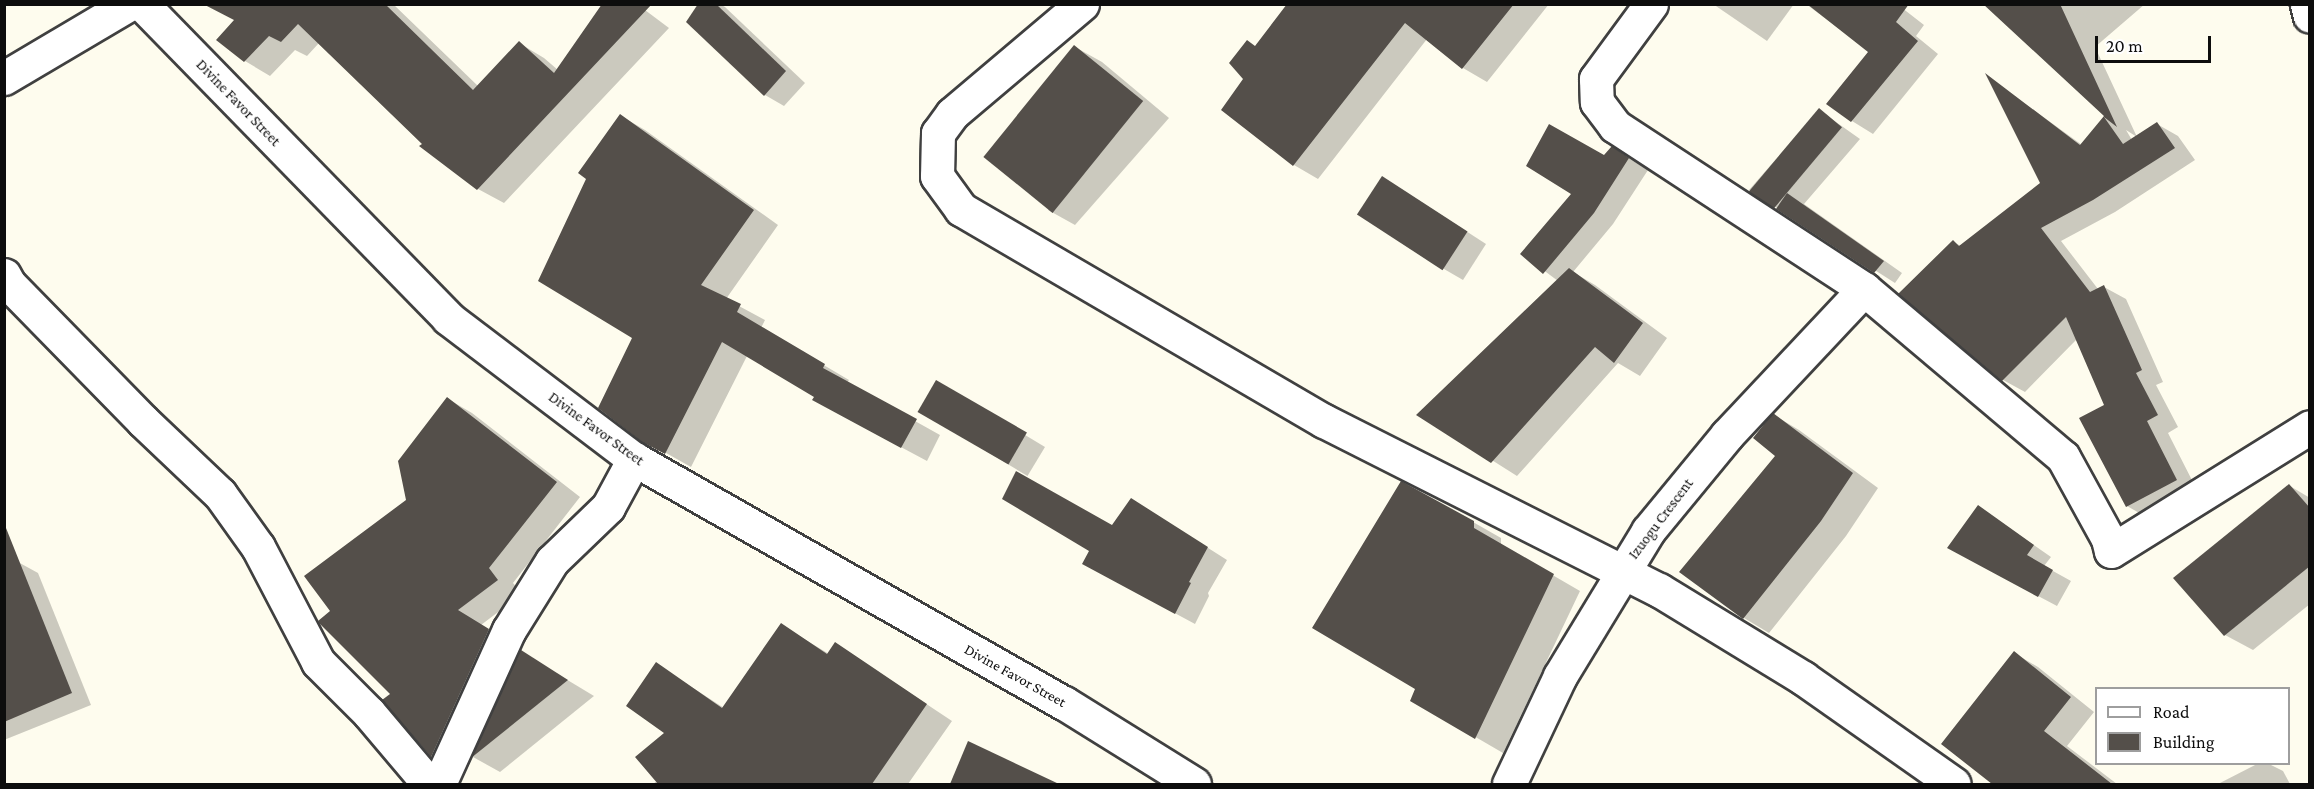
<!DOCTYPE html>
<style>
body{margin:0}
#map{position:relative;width:2314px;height:789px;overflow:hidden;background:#fefcee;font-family:"Crimson Pro",serif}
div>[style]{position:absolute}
.shadow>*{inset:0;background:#0003;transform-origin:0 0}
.building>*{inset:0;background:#544f4a;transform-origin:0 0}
.roads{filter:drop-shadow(2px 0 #404040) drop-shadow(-2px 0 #404040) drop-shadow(0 2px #404040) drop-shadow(0 -2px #404040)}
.minor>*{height:33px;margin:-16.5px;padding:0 16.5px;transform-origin:16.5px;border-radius:16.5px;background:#fff}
span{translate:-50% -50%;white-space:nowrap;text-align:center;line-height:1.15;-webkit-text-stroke:6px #fff;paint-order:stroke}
.street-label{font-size:15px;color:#0d0d0d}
.frame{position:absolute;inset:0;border:6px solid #0d0d0d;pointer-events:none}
.legend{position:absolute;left:2095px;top:687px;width:195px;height:78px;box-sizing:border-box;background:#fff;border:2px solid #9e9e9e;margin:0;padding:8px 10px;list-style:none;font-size:18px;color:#0d0d0d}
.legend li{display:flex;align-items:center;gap:12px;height:30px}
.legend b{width:30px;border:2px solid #9e9e9e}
.scale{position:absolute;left:2095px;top:36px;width:116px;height:27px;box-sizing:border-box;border:3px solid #0d0d0d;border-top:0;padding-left:8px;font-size:18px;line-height:21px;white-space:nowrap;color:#0d0d0d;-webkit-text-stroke:4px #fff;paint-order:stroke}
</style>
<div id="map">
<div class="shadow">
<div style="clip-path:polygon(250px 4px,393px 4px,478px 86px,519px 43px,544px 58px,558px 70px,637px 4px,669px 28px,504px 203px,478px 189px,424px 144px,319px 43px,307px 56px,295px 50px,270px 76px,245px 61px)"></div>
<div style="clip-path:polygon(700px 4px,720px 4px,725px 7px,805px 83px,784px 106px,765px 95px)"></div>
<div style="clip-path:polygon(1289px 4px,1549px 4px,1487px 82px,1463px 68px,1427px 39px,1318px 179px,1294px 165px,1245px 79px,1257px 47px)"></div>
<div style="clip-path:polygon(1713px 4px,1794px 4px,1767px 41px)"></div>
<div style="clip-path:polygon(1806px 4px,1897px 4px,1924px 25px,1916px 36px,1938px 54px,1873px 134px,1852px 121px,1870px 52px)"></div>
<div style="clip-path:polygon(1985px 4px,2145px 4px,2095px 47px,2137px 137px,2126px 130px,2132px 140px,2157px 124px,2178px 136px,2195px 160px,2115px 212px,2061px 241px,2098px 289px,2104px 287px,2126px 299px,2163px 382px,2156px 385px,2178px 427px,2168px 433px,2198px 492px,2148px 518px,2127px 506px,2106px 406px,2077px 339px,2025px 392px,2003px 380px,1901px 293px,1953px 242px,1961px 246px,2041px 183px,1988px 77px,2082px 145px,2106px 116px)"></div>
<div style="clip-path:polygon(1075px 47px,1102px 62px,1169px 118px,1075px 225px,1048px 210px)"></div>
<div style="clip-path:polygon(1819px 110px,1860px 139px,1804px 204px,1902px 273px,1895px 283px,1749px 190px)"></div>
<div style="clip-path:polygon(621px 116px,645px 130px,778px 225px,726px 299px,765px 320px,761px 328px,849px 380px,847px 383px,940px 435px,927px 461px,839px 414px,816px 396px,747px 356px,691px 467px,643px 440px)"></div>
<div style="clip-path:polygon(1612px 148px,1648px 170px,1613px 224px,1573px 272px,1595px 285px,1667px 338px,1640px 376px,1618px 363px,1517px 476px,1419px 414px,1558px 281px,1522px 254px)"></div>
<div style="clip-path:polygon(1401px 189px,1486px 244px,1463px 280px,1444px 269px)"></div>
<div style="left:937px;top:382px;width:126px;height:34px;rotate:31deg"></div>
<div style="clip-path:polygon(448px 399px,472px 413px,580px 497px,513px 583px,522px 594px,481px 625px,512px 645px,456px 770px,432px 756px,385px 700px,392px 695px,332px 611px,408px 501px)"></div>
<div style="clip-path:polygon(1774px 415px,1799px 430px,1878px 488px,1846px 536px,1769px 633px,1744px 618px,1777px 455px)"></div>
<div style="clip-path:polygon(2290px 486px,2310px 498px,2310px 604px,2253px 650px,2225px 635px)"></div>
<div style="clip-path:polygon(1979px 507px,2051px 557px,2044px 566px,2071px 581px,2057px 606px,1967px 558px)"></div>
<div style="clip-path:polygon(1150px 511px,1227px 560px,1208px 593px,1209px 596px,1195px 624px,1104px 575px,1113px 527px)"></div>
<div style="clip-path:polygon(1473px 522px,1501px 538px,1501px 545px,1580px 591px,1503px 753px,1412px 700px)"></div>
<div style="clip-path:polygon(18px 562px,38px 573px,91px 705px,4px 740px,4px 565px)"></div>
<div style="clip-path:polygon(781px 625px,829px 654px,836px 644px,952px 721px,908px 784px,653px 784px,657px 781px,667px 733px,656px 664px,724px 708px)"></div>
<div style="clip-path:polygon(521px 652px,594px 696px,500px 772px,473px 757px)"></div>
<div style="clip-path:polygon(2014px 653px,2038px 667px,2094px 712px,2067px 746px,2117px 784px,1994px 784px,1943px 744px)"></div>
<div style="clip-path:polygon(968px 743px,1041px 780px,1039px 784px,951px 784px)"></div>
<div style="clip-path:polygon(2257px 764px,2269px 764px,2283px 771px,2290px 784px,2218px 784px)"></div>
</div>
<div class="building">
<div style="clip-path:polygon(203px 4px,385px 4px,473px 90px,519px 41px,554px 73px,602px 4px,652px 4px,477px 190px,419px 146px,422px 144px,298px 24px,281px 42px,269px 36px,244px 62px,216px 40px,234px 20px)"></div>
<div style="clip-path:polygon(698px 4px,716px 4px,786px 71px,764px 96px,686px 22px)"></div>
<div style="clip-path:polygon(1287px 4px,1514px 4px,1462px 69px,1405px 23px,1293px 166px,1221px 110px,1243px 79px,1229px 63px,1247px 40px,1255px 46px)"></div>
<div style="clip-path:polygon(1807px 4px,1909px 4px,1896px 22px,1918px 41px,1851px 122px,1826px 104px,1868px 52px)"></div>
<div style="clip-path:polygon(1983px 4px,2060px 4px,2117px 127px,2104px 117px,2123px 144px,2157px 122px,2175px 148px,2093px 200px,2041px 228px,2090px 292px,2104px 285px,2142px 370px,2136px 373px,2158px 415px,2147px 421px,2177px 480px,2126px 507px,2079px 418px,2104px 405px,2066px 317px,2002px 381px,1898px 294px,1953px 240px,1959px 246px,2040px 183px,1985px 73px,2080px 145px,2104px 116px)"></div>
<div style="left:1074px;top:45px;width:89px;height:144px;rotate:39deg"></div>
<div style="left:1819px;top:108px;width:30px;height:109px;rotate:40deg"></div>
<div style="clip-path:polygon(620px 114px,754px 210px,701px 285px,741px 304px,737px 312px,825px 364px,823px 368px,917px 419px,901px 448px,812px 400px,814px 397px,722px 342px,665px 454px,642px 442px,598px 408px,632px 338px,538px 281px,586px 179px,578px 173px)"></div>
<div style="clip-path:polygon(1549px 124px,1604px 155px,1612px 146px,1629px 158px,1594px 213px,1543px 274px,1520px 254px,1571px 194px,1526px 166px)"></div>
<div style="left:1382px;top:176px;width:102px;height:46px;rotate:33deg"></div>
<div style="clip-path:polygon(1787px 193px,1884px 261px,1874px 273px,1776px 209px)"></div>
<div style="clip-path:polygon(1569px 268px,1643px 323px,1614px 363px,1595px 347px,1491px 463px,1416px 415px)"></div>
<div style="left:936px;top:380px;width:105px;height:37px;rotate:30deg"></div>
<div style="clip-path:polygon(447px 397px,557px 482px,489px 568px,498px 580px,458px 610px,489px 629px,431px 757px,382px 700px,390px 694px,319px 623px,318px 621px,330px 611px,304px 576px,406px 500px,398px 461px)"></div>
<div style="clip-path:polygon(1773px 413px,1853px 473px,1821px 521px,1743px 619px,1679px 572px,1775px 456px,1753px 438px)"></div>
<div style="clip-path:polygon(1016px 471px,1112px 525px,1131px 498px,1208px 547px,1189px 582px,1191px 583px,1175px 614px,1082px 564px,1089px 551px,1002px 499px)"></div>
<div style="clip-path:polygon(1401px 481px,1474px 521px,1474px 528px,1554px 574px,1475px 739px,1410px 701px,1415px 689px,1312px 628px)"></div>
<div style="clip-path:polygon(2289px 484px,2310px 508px,2310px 566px,2224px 636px,2173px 578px)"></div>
<div style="clip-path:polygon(1978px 505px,2034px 545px,2027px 555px,2053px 570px,2038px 597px,1947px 548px)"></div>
<div style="clip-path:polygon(6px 528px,72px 693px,4px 722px,4px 529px)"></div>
<div style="clip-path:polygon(781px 623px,827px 654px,835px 642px,927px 704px,872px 784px,658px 784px,635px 757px,664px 733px,626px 706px,656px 662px,722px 708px)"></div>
<div style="clip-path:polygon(521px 650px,568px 680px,471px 758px)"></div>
<div style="clip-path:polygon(2014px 651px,2071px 697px,2044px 731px,2112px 784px,1992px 784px,1941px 744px)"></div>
<div style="clip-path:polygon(968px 741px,1059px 784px,950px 784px)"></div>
</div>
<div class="roads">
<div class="minor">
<div style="left:142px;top:4px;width:438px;rotate:45.7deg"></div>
<div style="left:448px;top:318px;width:233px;rotate:37.2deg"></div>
<div style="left:634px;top:459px;width:494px;rotate:29.6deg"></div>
<div style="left:1064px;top:703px;width:153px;rotate:31.9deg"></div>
<div style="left:1082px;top:4px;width:170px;rotate:139.8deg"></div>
<div style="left:952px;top:114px;width:24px;rotate:126deg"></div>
<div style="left:938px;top:133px;width:43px;rotate:91.3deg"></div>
<div style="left:937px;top:176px;width:41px;rotate:54deg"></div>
<div style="left:961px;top:209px;width:420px;rotate:30.3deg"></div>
<div style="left:1324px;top:421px;width:375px;rotate:26.8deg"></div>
<div style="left:1659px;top:590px;width:169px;rotate:31.4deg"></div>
<div style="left:1803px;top:678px;width:184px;rotate:35.1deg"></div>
<div style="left:1651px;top:4px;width:93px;rotate:126.3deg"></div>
<div style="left:1596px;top:79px;width:23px;rotate:88deg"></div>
<div style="left:1597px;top:102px;width:30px;rotate:53deg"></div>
<div style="left:1615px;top:126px;width:298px;rotate:33.2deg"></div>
<div style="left:1864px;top:289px;width:260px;rotate:40.2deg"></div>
<div style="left:2063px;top:457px;width:94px;rotate:61.2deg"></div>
<div style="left:2108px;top:539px;width:12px;rotate:76deg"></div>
<div style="left:2111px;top:551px;width:234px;rotate:-31.9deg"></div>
<div style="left:2307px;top:4px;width:12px;rotate:76deg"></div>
<div style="left:4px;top:78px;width:145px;rotate:-30.6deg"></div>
<div style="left:4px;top:275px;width:10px;rotate:61deg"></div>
<div style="left:9px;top:284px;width:192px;rotate:45.6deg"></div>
<div style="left:143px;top:421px;width:106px;rotate:43.5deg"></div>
<div style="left:220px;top:494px;width:65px;rotate:54.4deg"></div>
<div style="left:258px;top:547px;width:130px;rotate:62.4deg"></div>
<div style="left:318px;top:662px;width:72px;rotate:45deg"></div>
<div style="left:369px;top:713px;width:93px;rotate:49.8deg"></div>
<div style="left:439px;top:784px;width:169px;rotate:-65.6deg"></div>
<div style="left:509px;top:630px;width:81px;rotate:-58.1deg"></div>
<div style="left:552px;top:561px;width:78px;rotate:-44deg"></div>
<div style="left:608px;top:507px;width:55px;rotate:-61.6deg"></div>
<div style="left:1509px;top:784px;width:119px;rotate:-64.7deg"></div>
<div style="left:1560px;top:676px;width:170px;rotate:-58.7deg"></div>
<div style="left:1648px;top:531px;width:124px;rotate:-50.5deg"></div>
<div style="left:1727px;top:435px;width:200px;rotate:-46.8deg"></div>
</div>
</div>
<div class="street-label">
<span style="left:238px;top:103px;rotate:46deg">Divine Favor Street</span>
<span style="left:596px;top:429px;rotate:36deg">Divine Favor Street</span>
<span style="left:1661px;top:519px;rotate:-53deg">Izuogu Crescent</span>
<span style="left:1015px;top:676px;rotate:29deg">Divine Favor Street</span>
</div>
<div class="frame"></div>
<ul class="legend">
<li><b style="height:8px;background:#fff"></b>Road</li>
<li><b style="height:16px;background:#544f4a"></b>Building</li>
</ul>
<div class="scale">20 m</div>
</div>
